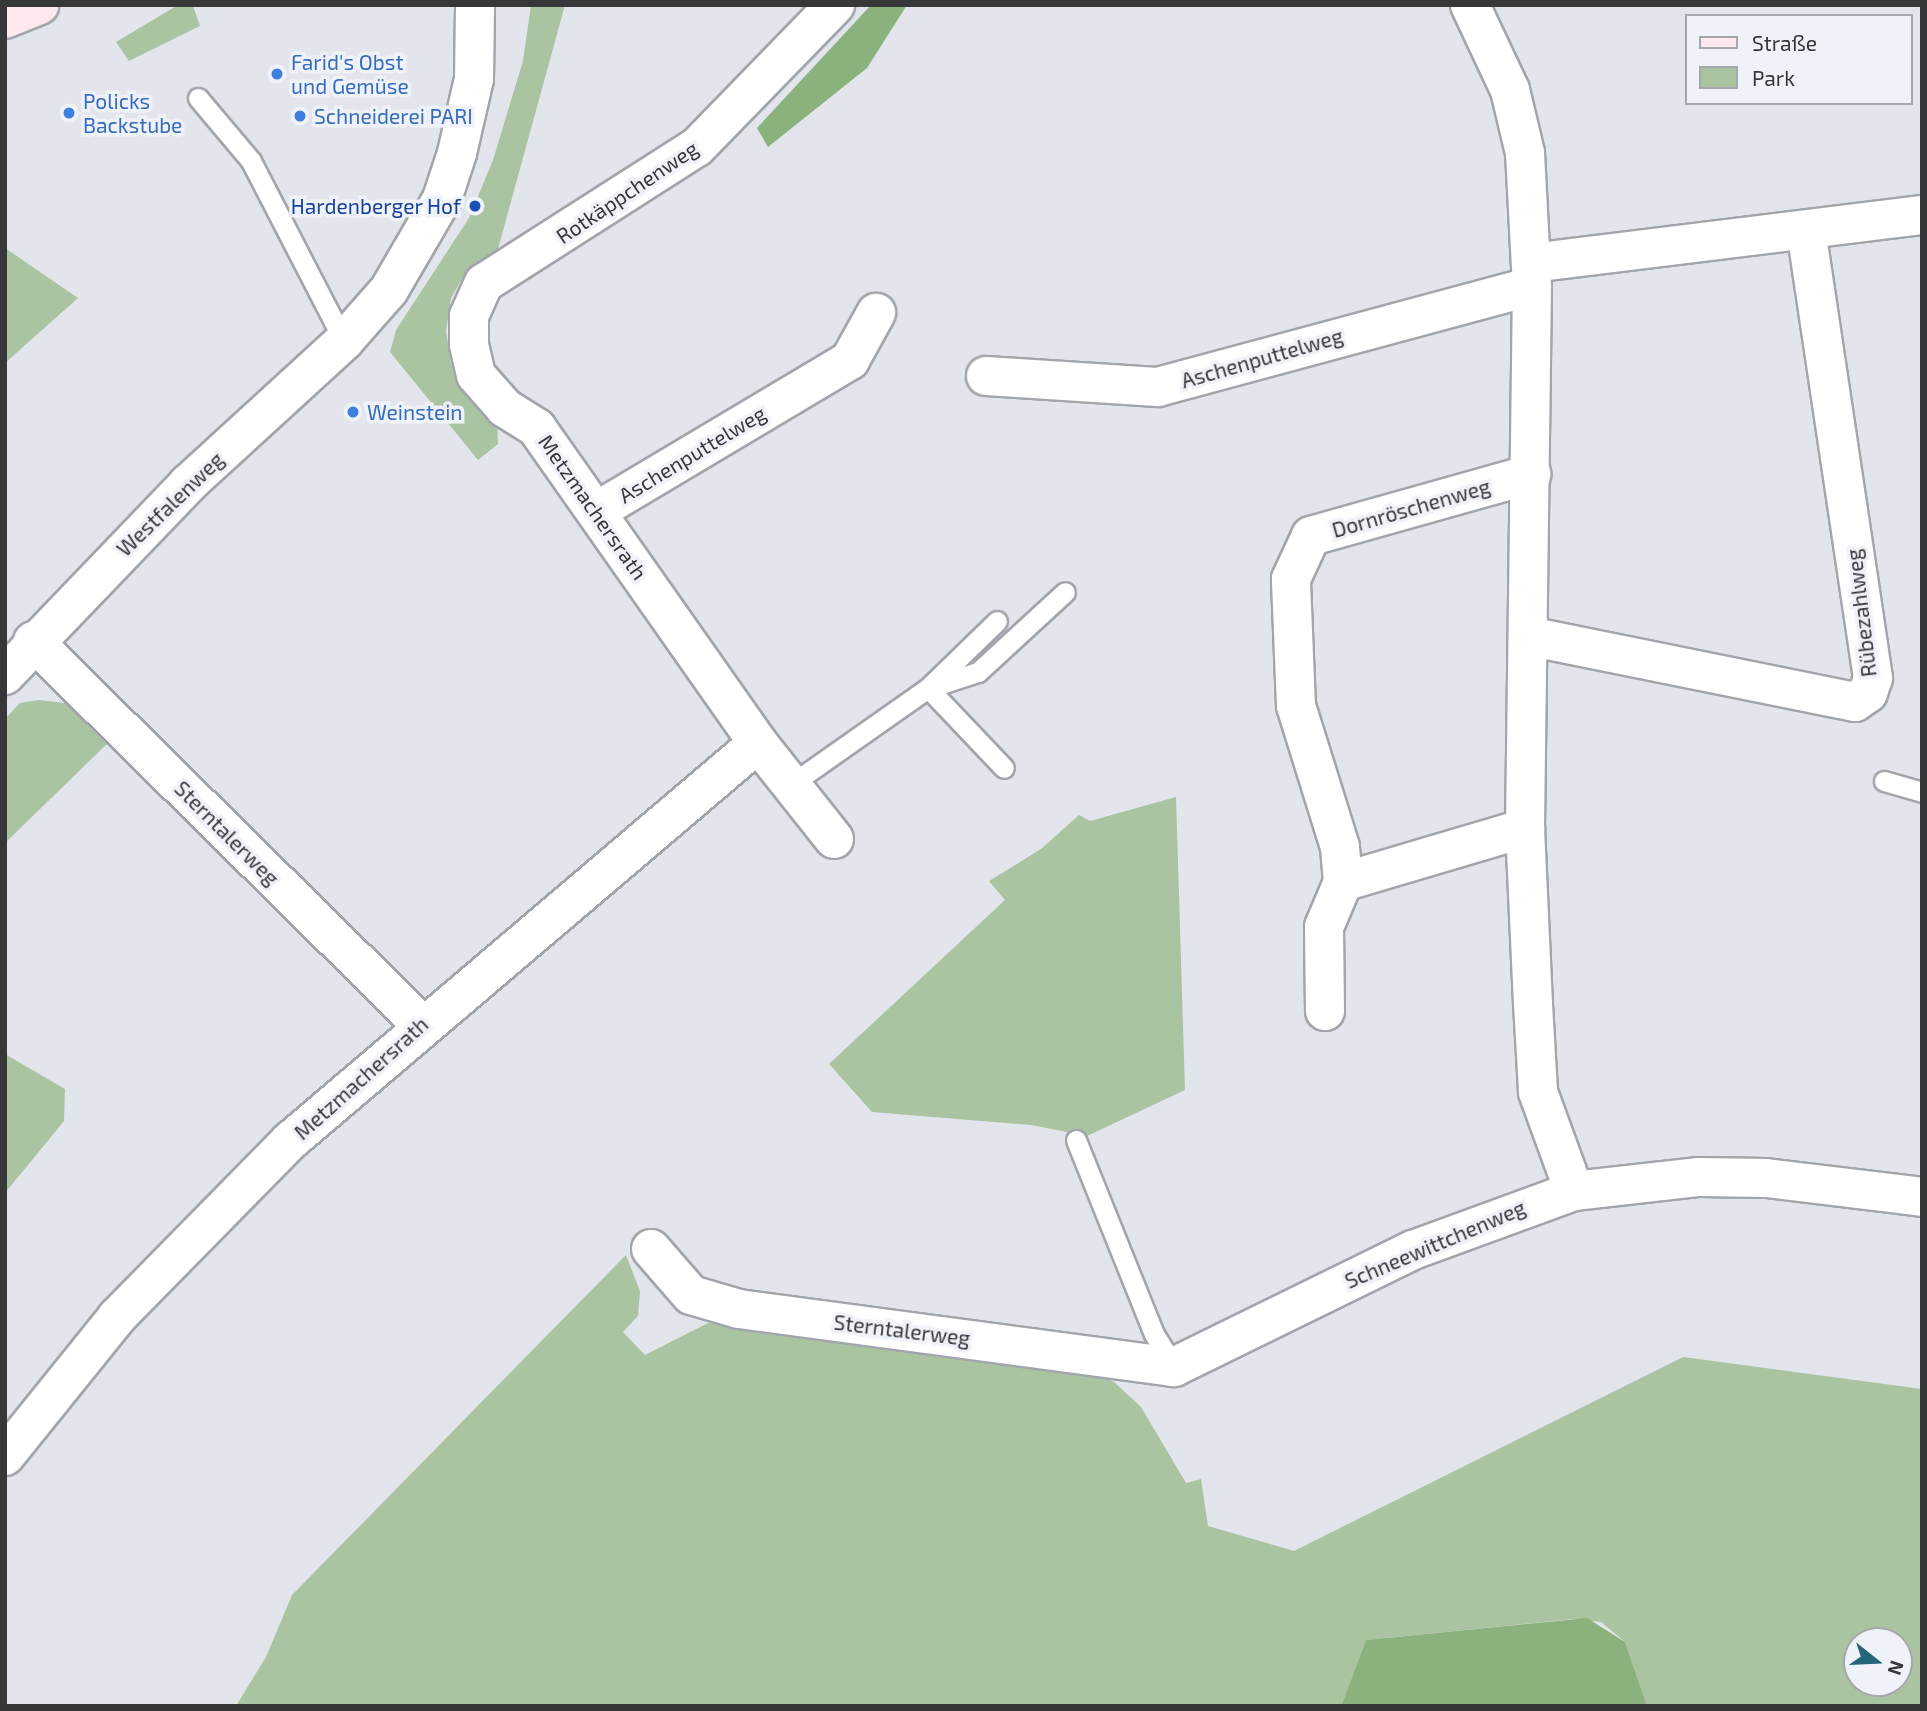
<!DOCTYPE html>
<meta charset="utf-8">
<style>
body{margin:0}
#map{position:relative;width:1927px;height:1711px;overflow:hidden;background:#e3e5ec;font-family:"Exo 2",sans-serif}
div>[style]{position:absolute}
.green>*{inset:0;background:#aac3a1}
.forest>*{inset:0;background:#8bb27d}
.roads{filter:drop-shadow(2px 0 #a2a5ab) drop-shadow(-2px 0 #a2a5ab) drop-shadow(0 2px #a2a5ab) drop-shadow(0 -2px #a2a5ab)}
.service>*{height:19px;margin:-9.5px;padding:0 9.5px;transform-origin:9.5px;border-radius:9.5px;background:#fff}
.minor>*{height:38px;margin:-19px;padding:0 19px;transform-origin:19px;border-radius:19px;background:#fff}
.tertiary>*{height:38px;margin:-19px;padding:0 19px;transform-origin:19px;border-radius:19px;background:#fff}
.secondary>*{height:38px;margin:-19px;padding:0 19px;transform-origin:19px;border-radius:19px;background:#fce8ed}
.dots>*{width:19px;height:19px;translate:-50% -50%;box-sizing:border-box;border:4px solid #f0f2f9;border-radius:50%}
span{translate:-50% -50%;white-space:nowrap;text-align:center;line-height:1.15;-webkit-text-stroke:7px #f0f2f9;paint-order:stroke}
.shop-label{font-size:21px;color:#366cbe}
.left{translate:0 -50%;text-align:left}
.street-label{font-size:21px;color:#363739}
.transit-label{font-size:21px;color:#164399}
.right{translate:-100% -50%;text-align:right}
.frame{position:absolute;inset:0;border:7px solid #363739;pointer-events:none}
.legend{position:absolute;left:1685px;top:14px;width:228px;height:91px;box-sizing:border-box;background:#f0f2f9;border:2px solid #a6a7ac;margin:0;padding:9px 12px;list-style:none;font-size:21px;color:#363739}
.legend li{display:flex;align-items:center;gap:14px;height:35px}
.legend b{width:35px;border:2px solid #a6a7ac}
.north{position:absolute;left:1843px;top:1627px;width:70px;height:70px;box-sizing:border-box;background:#f0f2f9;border:2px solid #a6a7ac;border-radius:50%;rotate:108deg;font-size:19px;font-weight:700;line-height:28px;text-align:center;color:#363739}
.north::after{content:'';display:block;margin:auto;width:24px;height:32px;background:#246579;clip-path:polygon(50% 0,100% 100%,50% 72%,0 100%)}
</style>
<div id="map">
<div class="green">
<div style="clip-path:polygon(178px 5px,193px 6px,200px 26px,129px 61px,116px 42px)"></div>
<div style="clip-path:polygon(531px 5px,565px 5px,498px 249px,466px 272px,451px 298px,446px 331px,451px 364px,470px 392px,497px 416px,498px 444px,478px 460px,390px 352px,396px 330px,469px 218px,493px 160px,523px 61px)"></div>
<div style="clip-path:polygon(5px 248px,78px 298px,5px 363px)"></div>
<div style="clip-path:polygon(39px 700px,73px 704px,110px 741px,5px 843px,5px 719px,20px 703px)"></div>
<div style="clip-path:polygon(1176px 797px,1185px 1090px,1087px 1136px,1031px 1125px,872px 1112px,829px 1064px,1005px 900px,989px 881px,1041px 849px,1079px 815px,1090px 821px)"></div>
<div style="clip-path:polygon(5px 1054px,65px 1089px,64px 1121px,5px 1193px)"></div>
<div style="clip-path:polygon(evenodd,626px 1255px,640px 1291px,638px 1316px,623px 1332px,645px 1355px,708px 1323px,1079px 1364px,1114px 1382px,1141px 1407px,1186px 1483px,1201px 1479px,1208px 1526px,1294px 1551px,1683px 1357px,1922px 1389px,1922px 1706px,1647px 1706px,1625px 1642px,1601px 1622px,1572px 1619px,1366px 1640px,1341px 1706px,236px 1706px,266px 1657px,292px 1595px,626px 1255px,1857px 1641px,1899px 1641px,1899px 1683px,1857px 1683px,1857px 1641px)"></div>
</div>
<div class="forest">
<div style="clip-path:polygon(871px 5px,907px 5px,867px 68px,768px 147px,757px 128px)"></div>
<div style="clip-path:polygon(1587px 1618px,1625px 1642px,1647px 1706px,1341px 1706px,1366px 1640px)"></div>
</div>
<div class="roads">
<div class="service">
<div style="left:198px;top:98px;width:82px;rotate:49.9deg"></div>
<div style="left:251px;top:161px;width:203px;rotate:62.7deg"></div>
<div style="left:932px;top:687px;width:48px;rotate:-18.1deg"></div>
<div style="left:978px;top:672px;width:118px;rotate:-42.6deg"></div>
<div style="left:928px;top:688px;width:110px;rotate:46.5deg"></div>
<div style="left:1884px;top:781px;width:40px;rotate:16deg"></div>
<div style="left:790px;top:785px;width:169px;rotate:-35.1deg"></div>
<div style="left:928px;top:688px;width:96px;rotate:-44.2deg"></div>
<div style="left:1076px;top:1140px;width:209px;rotate:68.1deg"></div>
<div style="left:1154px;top:1334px;width:38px;rotate:58deg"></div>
</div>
<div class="minor">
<div style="left:1470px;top:5px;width:94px;rotate:64.8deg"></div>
<div style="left:1510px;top:90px;width:65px;rotate:76.6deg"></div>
<div style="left:1525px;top:153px;width:133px;rotate:87deg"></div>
<div style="left:1532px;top:286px;width:542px;rotate:90.74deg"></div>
<div style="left:1525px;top:828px;width:176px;rotate:87.4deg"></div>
<div style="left:1533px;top:1004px;width:88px;rotate:86.7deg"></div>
<div style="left:1538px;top:1092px;width:105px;rotate:70deg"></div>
<div style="left:1531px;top:263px;width:394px;rotate:-7deg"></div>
<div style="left:986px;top:376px;width:172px;rotate:3.7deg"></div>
<div style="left:1158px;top:387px;width:387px;rotate:-15.1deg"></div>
<div style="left:597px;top:511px;width:295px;rotate:-30.8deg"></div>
<div style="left:850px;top:360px;width:54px;rotate:-61deg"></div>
<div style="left:1528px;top:636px;width:334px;rotate:11.4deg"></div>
<div style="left:1855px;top:702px;width:16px;rotate:-35deg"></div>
<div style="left:1868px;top:693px;width:16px;rotate:-72deg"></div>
<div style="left:1873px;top:678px;width:453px;rotate:-98.5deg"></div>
<div style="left:33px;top:641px;width:545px;rotate:44.63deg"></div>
<div style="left:834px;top:839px;width:122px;rotate:-128.4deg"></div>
<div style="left:758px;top:743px;width:385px;rotate:-125.1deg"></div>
<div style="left:537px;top:428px;width:38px;rotate:-148deg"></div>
<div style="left:505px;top:408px;width:44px;rotate:-131.3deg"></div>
<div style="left:476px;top:375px;width:32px;rotate:-103deg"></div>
<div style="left:469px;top:344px;width:28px;rotate:-90deg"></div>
<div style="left:469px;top:316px;width:36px;rotate:-66deg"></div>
<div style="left:484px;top:283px;width:253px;rotate:-32.6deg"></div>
<div style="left:697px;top:147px;width:198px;rotate:-45.8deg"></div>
<div style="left:1343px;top:882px;width:190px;rotate:-16.5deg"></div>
<div style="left:1325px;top:1011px;width:84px;rotate:-90.7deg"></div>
<div style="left:1324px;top:927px;width:49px;rotate:-67.1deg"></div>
<div style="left:1343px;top:882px;width:35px;rotate:-95deg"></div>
<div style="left:1340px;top:847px;width:148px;rotate:-107.3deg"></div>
<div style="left:1296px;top:706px;width:127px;rotate:-92.3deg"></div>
<div style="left:1291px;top:579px;width:47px;rotate:-65.1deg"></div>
<div style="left:1311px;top:536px;width:229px;rotate:-15.7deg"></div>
<div style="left:651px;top:1249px;width:61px;rotate:49deg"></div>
<div style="left:691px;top:1295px;width:50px;rotate:16.3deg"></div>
<div style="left:739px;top:1309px;width:439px;rotate:7.6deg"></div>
<div style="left:1174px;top:1367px;width:266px;rotate:-26.1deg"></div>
<div style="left:1413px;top:1250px;width:171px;rotate:-20.1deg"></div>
<div style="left:1574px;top:1191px;width:126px;rotate:-6.4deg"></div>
<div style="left:1699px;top:1177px;width:67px;rotate:0.9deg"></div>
<div style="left:1766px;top:1178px;width:157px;rotate:6.9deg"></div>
<div style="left:5px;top:1456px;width:179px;rotate:-51.1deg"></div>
<div style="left:117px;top:1317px;width:247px;rotate:-45.5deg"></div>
<div style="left:290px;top:1141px;width:614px;rotate:-40.38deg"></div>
</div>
<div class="tertiary">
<div style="left:5px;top:675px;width:265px;rotate:-46.2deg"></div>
<div style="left:188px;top:484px;width:212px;rotate:-42.5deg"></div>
<div style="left:344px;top:341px;width:68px;rotate:-48.6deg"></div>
<div style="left:389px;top:290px;width:105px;rotate:-59.8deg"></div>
<div style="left:442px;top:199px;width:48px;rotate:-71.9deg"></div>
<div style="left:457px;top:153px;width:76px;rotate:-77.1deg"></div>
<div style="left:474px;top:79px;width:74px;rotate:-89.2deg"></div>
</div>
<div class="secondary">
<div style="left:5px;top:19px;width:37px;rotate:-22deg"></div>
</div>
</div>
<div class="dots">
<div style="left:277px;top:74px;background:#3f7fe0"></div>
<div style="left:69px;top:113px;background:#3f7fe0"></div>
<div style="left:300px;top:116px;background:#3f7fe0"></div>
<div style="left:475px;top:206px;background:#1a4fb4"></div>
<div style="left:353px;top:412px;background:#3f7fe0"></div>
</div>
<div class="shop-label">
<span class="left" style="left:291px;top:74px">Farid's Obst<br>und Gemüse</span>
<span class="left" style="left:83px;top:113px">Policks<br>Backstube</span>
<span class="left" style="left:314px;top:116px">Schneiderei PARI</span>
<span class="left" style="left:367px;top:412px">Weinstein</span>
</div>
<div class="street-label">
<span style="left:627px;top:192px;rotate:-34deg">Rotkäppchenweg</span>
<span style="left:1262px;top:358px;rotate:-16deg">Aschenputtelweg</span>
<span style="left:692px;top:454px;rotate:-31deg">Aschenputtelweg</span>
<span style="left:170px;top:504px;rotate:-44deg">Westfalenweg</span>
<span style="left:593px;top:507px;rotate:55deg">Metzmachersrath</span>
<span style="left:1411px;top:508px;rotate:-16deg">Dornröschenweg</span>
<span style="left:1861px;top:613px;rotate:-97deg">Rübezahlweg</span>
<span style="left:227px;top:833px;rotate:45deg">Sterntalerweg</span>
<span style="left:361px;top:1078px;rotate:-42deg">Metzmachersrath</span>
<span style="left:1435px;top:1244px;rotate:-23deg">Schneewittchenweg</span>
<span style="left:902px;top:1330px;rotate:7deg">Sterntalerweg</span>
</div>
<div class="transit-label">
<span class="right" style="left:461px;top:206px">Hardenberger Hof</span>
</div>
<div class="frame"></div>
<ul class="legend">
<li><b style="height:9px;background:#fce8ed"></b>Straße</li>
<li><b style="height:19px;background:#aac3a1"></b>Park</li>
</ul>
<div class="north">N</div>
</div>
